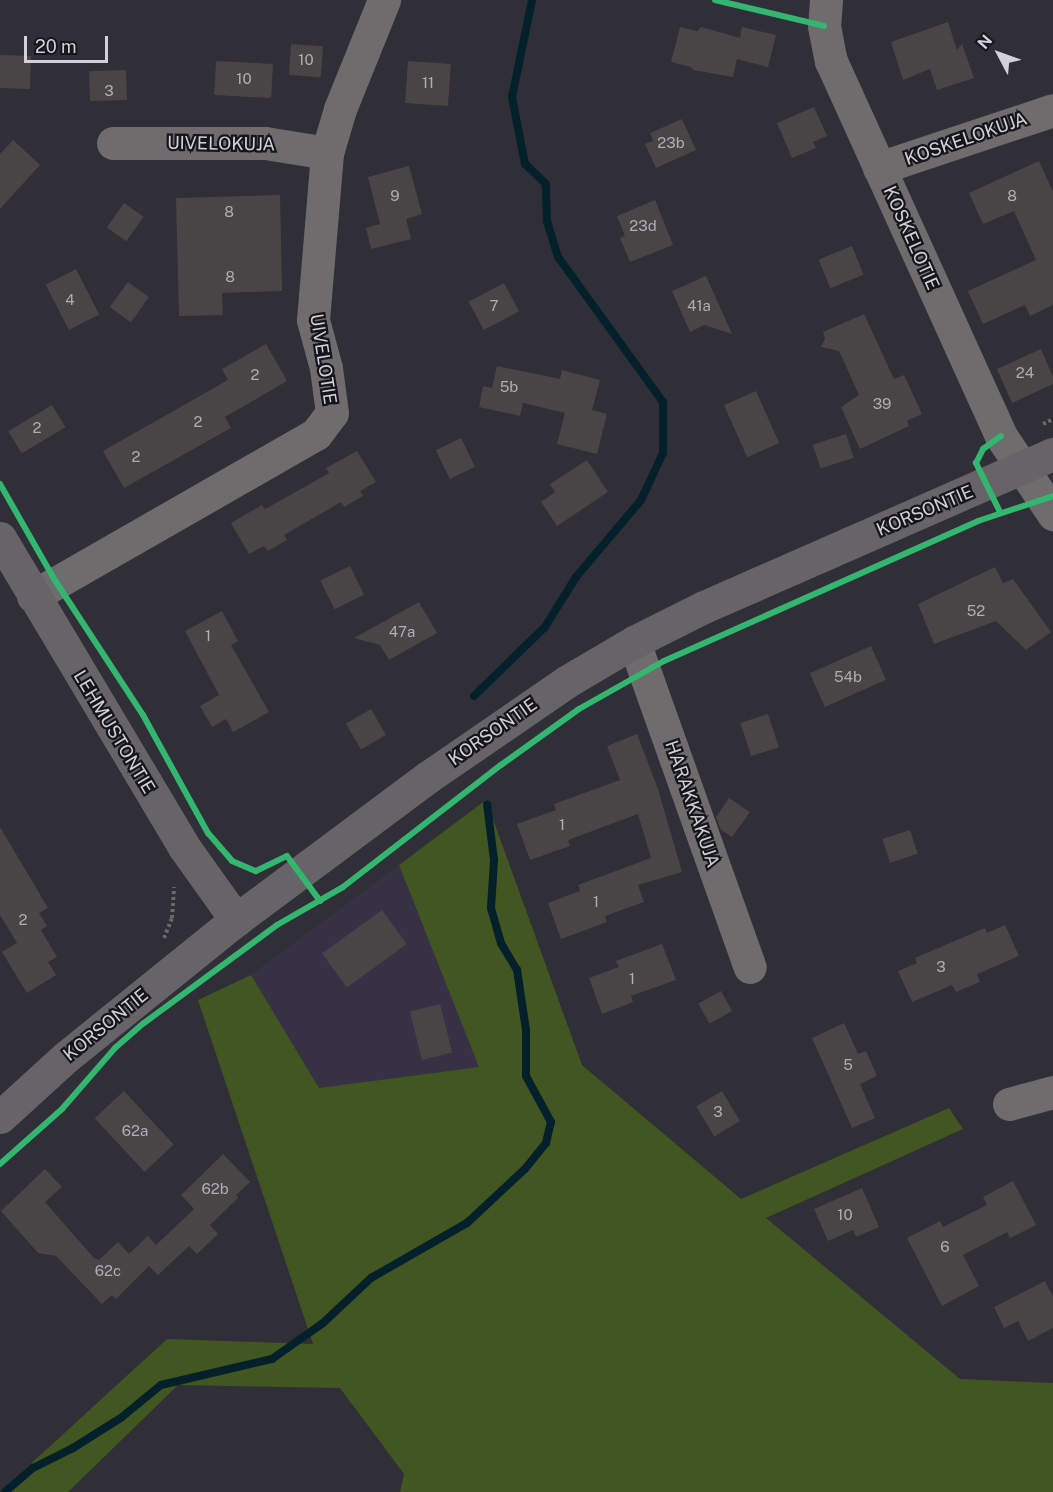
<!DOCTYPE html>
<style>
body{margin:0}
#map{position:relative;width:1053px;height:1492px;overflow:hidden;background:#302e36;font-family:"Public Sans",sans-serif}
div>[style]{position:absolute}
.built>*{inset:0;background:#363144}
.green>*{inset:0;background:#425622}
.stream>*{height:8px;margin:-4px;padding:0 4px;transform-origin:4px;border-radius:4px;background:#04202a}
.building>*{inset:0;background:#494546;transform-origin:0 0}
.path>*{height:4px;margin-top:-2px;transform-origin:0;background:repeating-linear-gradient(90deg,#6b686b 0 3px,transparent 0 6px)}
.minor>*{height:33px;margin:-16.5px;padding:0 16.5px;transform-origin:16.5px;border-radius:16.5px;background:#6f6c6e}
.major>*{height:33px;margin:-16.5px;padding:0 16.5px;transform-origin:16.5px;border-radius:16.5px;background:#676468}
.cycleway>*{height:6px;margin:-3px;padding:0 3px;transform-origin:3px;border-radius:3px;background:#33b770}
span{translate:-50% -50%;white-space:nowrap;text-align:center;line-height:1.15;-webkit-text-stroke:4.5px #16151b;paint-order:stroke}
.number-label{font-size:15px;color:#b0adb4}
.number-label span{-webkit-text-stroke-width:0}
.street-label{font-size:18px;color:#d2d0d9}
.north{position:absolute;left:969px;top:24px;width:60px;height:60px;-webkit-text-stroke:4px #16151b;paint-order:stroke;rotate:311deg;font-size:16px;font-weight:700;line-height:24px;text-align:center;color:#d2d0d9}
.north::after{content:'';display:block;margin:auto;width:21px;height:27px;background:#d2d0d9;clip-path:polygon(50% 0,100% 100%,50% 72%,0 100%)}
.scale{position:absolute;left:24px;top:36px;width:84px;height:27px;box-sizing:border-box;border:3px solid #d2d0d9;border-top:0;padding-left:8px;font-size:18px;line-height:21px;white-space:nowrap;color:#d2d0d9;-webkit-text-stroke:4px #16151b;paint-order:stroke}
</style>
<div id="map">
<div class="built">
<div style="clip-path:polygon(399px 865px,480px 1067px,319px 1088px,251px 975px)"></div>
</div>
<div class="green">
<div style="clip-path:polygon(486px 800px,582px 1065px,741px 1199px,949px 1108px,963px 1129px,766px 1218px,960px 1379px,1053px 1383px,1053px 1492px,400px 1492px,404px 1474px,340px 1388px,178px 1385px,68px 1492px,0 1492px,167px 1339px,313px 1344px,198px 1000px,251px 975px,319px 1088px,479px 1067px,399px 865px)"></div>
</div>
<div class="stream">
<div style="left:474px;top:696px;width:99px;rotate:-44.2deg"></div>
<div style="left:545px;top:627px;width:59px;rotate:-58.2deg"></div>
<div style="left:576px;top:577px;width:101px;rotate:-49.8deg"></div>
<div style="left:641px;top:500px;width:52px;rotate:-64.9deg"></div>
<div style="left:663px;top:453px;width:51px;rotate:-90deg"></div>
<div style="left:663px;top:402px;width:179px;rotate:-125.9deg"></div>
<div style="left:558px;top:257px;width:38px;rotate:-107deg"></div>
<div style="left:547px;top:221px;width:37px;rotate:-92deg"></div>
<div style="left:546px;top:184px;width:29px;rotate:-136deg"></div>
<div style="left:525px;top:164px;width:68px;rotate:-101deg"></div>
<div style="left:512px;top:97px;width:99px;rotate:-78.3deg"></div>
<div style="left:5px;top:1492px;width:37px;rotate:-41deg"></div>
<div style="left:33px;top:1468px;width:45px;rotate:-26.6deg"></div>
<div style="left:73px;top:1448px;width:58px;rotate:-32.3deg"></div>
<div style="left:122px;top:1417px;width:50px;rotate:-39.4deg"></div>
<div style="left:161px;top:1385px;width:114px;rotate:-13.2deg"></div>
<div style="left:272px;top:1359px;width:62px;rotate:-35.2deg"></div>
<div style="left:323px;top:1323px;width:66px;rotate:-43.2deg"></div>
<div style="left:371px;top:1278px;width:111px;rotate:-29.8deg"></div>
<div style="left:467px;top:1223px;width:79px;rotate:-43deg"></div>
<div style="left:525px;top:1169px;width:33px;rotate:-51deg"></div>
<div style="left:546px;top:1143px;width:22px;rotate:-77deg"></div>
<div style="left:551px;top:1122px;width:52px;rotate:-118.5deg"></div>
<div style="left:526px;top:1076px;width:46px;rotate:-90deg"></div>
<div style="left:526px;top:1030px;width:61px;rotate:-98.5deg"></div>
<div style="left:517px;top:970px;width:31px;rotate:-121deg"></div>
<div style="left:501px;top:943px;width:36px;rotate:-106deg"></div>
<div style="left:491px;top:908px;width:48px;rotate:-86.4deg"></div>
<div style="left:494px;top:860px;width:56px;rotate:-97.1deg"></div>
</div>
<div class="building">
<div style="clip-path:polygon(948px 22px,957px 50px,962px 44px,974px 78px,937px 90px,930px 69px,903px 80px,891px 42px)"></div>
<div style="clip-path:polygon(680px 27px,697px 31px,701px 27px,740px 38px,742px 27px,776px 35px,768px 67px,737px 59px,733px 77px,693px 70px,691px 67px,671px 62px)"></div>
<div style="left:291px;top:44px;width:32px;height:31px;rotate:4deg"></div>
<div style="left:0;top:55px;width:31px;height:33px;rotate:2deg"></div>
<div style="left:216px;top:61px;width:57px;height:34px;rotate:3deg"></div>
<div style="left:408px;top:61px;width:43px;height:42px;rotate:4deg"></div>
<div style="left:126px;top:70px;width:30px;height:37px;rotate:88deg"></div>
<div style="clip-path:polygon(814px 107px,827px 136px,813px 142px,816px 148px,792px 158px,777px 123px)"></div>
<div style="clip-path:polygon(682px 119px,696px 150px,656px 168px,645px 144px,653px 141px,650px 133px)"></div>
<div style="clip-path:polygon(13px 140px,40px 165px,0 209px,0 154px)"></div>
<div style="clip-path:polygon(1039px 161px,1053px 192px,1053px 305px,1030px 316px,1025px 305px,983px 324px,968px 291px,1036px 260px,1014px 211px,983px 224px,969px 193px)"></div>
<div style="clip-path:polygon(409px 166px,422px 214px,406px 219px,411px 239px,371px 249px,366px 228px,380px 224px,368px 177px)"></div>
<div style="clip-path:polygon(280px 195px,282px 291px,222px 293px,223px 315px,179px 316px,176px 198px)"></div>
<div style="clip-path:polygon(655px 200px,673px 245px,630px 262px,620px 238px,625px 236px,617px 216px)"></div>
<div style="left:124px;top:203px;width:24px;height:30px;rotate:35deg"></div>
<div style="left:852px;top:246px;width:31px;height:36px;rotate:68deg"></div>
<div style="left:76px;top:269px;width:51px;height:34px;rotate:63deg"></div>
<div style="clip-path:polygon(706px 276px,732px 334px,704px 325px,690px 332px,672px 291px)"></div>
<div style="left:128px;top:282px;width:26px;height:31px;rotate:36deg"></div>
<div style="left:504px;top:283px;width:32px;height:40px;rotate:62deg"></div>
<div style="clip-path:polygon(864px 314px,894px 379px,904px 375px,922px 414px,907px 421px,909px 426px,860px 449px,841px 407px,859px 395px,839px 351px,821px 347px,825px 339px,823px 332px)"></div>
<div style="clip-path:polygon(266px 344px,287px 381px,225px 417px,231px 428px,124px 488px,103px 451px,228px 380px,222px 369px)"></div>
<div style="clip-path:polygon(1041px 349px,1053px 377px,1053px 384px,1012px 403px,997px 369px)"></div>
<div style="clip-path:polygon(497px 366px,560px 379px,562px 370px,600px 380px,592px 410px,607px 414px,597px 454px,557px 444px,565px 413px,523px 403px,520px 416px,479px 407px,483px 386px,492px 388px)"></div>
<div style="left:756px;top:391px;width:57px;height:35px;rotate:66deg"></div>
<div style="left:52px;top:405px;width:26px;height:51px;rotate:59deg"></div>
<div style="left:846px;top:434px;width:25px;height:35px;rotate:72deg"></div>
<div style="left:461px;top:438px;width:32px;height:28px;rotate:64deg"></div>
<div style="clip-path:polygon(357px 451px,376px 482px,360px 491px,363px 496px,344px 507px,341px 502px,284px 535px,287px 540px,268px 551px,264px 546px,249px 554px,231px 523px,262px 505px,265px 509px,285px 498px,329px 473px,326px 468px)"></div>
<div style="clip-path:polygon(587px 460px,608px 492px,557px 526px,541px 502px,555px 492px,550px 484px)"></div>
<div style="left:350px;top:566px;width:32px;height:33px;rotate:64deg"></div>
<div style="clip-path:polygon(995px 567px,1003px 583px,1013px 579px,1051px 632px,1026px 650px,996px 621px,934px 644px,918px 604px)"></div>
<div style="clip-path:polygon(419px 602px,437px 633px,389px 660px,380px 645px,354px 638px)"></div>
<div style="clip-path:polygon(222px 611px,238px 641px,231px 645px,269px 712px,233px 732px,226px 719px,212px 727px,200px 706px,219px 695px,185px 631px)"></div>
<div style="left:871px;top:646px;width:37px;height:67px;rotate:66deg"></div>
<div style="left:371px;top:709px;width:30px;height:29px;rotate:60deg"></div>
<div style="left:768px;top:714px;width:35px;height:29px;rotate:72deg"></div>
<div style="clip-path:polygon(637px 734px,658px 789px,682px 872px,638px 885px,644px 902px,605px 916px,607px 922px,561px 939px,548px 903px,580px 891px,578px 885px,651px 858px,638px 814px,568px 840px,570px 846px,530px 860px,517px 824px,556px 810px,554px 804px,620px 780px,607px 746px)"></div>
<div style="clip-path:polygon(729px 798px,750px 812px,732px 837px,721px 830px,716px 817px)"></div>
<div style="clip-path:polygon(0 827px,48px 908px,39px 913px,47px 926px,41px 930px,57px 957px,48px 962px,56px 975px,27px 993px,2px 952px,17px 943px,0 915px)"></div>
<div style="left:910px;top:830px;width:25px;height:29px;rotate:72deg"></div>
<div style="left:382px;top:910px;width:42px;height:74px;rotate:54deg"></div>
<div style="clip-path:polygon(1005px 925px,1019px 956px,977px 974px,980px 982px,956px 992px,952px 985px,912px 1002px,898px 971px,917px 963px,915px 958px,985px 928px,987px 933px)"></div>
<div style="clip-path:polygon(662px 944px,676px 980px,631px 996px,633px 1002px,602px 1014px,589px 978px,619px 967px,616px 961px)"></div>
<div style="left:721px;top:991px;width:23px;height:26px;rotate:61deg"></div>
<div style="left:440px;top:1004px;width:50px;height:31px;rotate:76deg"></div>
<div style="clip-path:polygon(844px 1023px,858px 1054px,866px 1051px,877px 1076px,860px 1084px,875px 1118px,852px 1128px,812px 1038px)"></div>
<div style="left:124px;top:1091px;width:73px;height:40px;rotate:47deg"></div>
<div style="left:722px;top:1091px;width:35px;height:30px;rotate:59deg"></div>
<div style="clip-path:polygon(223px 1154px,250px 1182px,236px 1195px,238px 1198px,210px 1225px,218px 1234px,197px 1254px,189px 1246px,158px 1275px,149px 1266px,116px 1299px,112px 1295px,102px 1304px,56px 1256px,38px 1253px,1px 1211px,45px 1169px,62px 1187px,45px 1202px,94px 1258px,99px 1260px,118px 1242px,129px 1254px,148px 1236px,156px 1245px,194px 1209px,181px 1195px)"></div>
<div style="clip-path:polygon(1013px 1181px,1036px 1225px,1010px 1238px,1007px 1232px,963px 1255px,979px 1286px,942px 1306px,907px 1238px,940px 1221px,943px 1227px,987px 1205px,983px 1197px)"></div>
<div style="clip-path:polygon(862px 1188px,879px 1227px,856px 1237px,853px 1230px,828px 1241px,814px 1209px)"></div>
<div style="clip-path:polygon(1045px 1281px,1053px 1297px,1053px 1328px,1028px 1341px,1018px 1321px,1004px 1328px,994px 1307px)"></div>
</div>
<div class="path">
<div style="left:1043px;top:424px;width:11px;rotate:-27deg"></div>
<div style="left:164px;top:938px;width:22px;rotate:-68deg"></div>
<div style="left:172px;top:918px;width:31px;rotate:-86deg"></div>
</div>
<div class="minor">
<div style="left:826px;top:0;width:26px;rotate:94deg"></div>
<div style="left:824px;top:26px;width:36px;rotate:79deg"></div>
<div style="left:831px;top:61px;width:412px;rotate:65.6deg"></div>
<div style="left:1001px;top:436px;width:94px;rotate:56.3deg"></div>
<div style="left:113px;top:143px;width:152px"></div>
<div style="left:265px;top:143px;width:63px;rotate:9.2deg"></div>
<div style="left:879px;top:168px;width:183px;rotate:-18.4deg"></div>
<div style="left:33px;top:596px;width:326px;rotate:-29.8deg"></div>
<div style="left:316px;top:434px;width:26px;rotate:-53deg"></div>
<div style="left:332px;top:413px;width:45px;rotate:-97.6deg"></div>
<div style="left:326px;top:368px;width:50px;rotate:-105.2deg"></div>
<div style="left:313px;top:320px;width:168px;rotate:-85.2deg"></div>
<div style="left:327px;top:153px;width:46px;rotate:-73.5deg"></div>
<div style="left:340px;top:109px;width:118px;rotate:-68deg"></div>
<div style="left:634px;top:642px;width:345px;rotate:70.4deg"></div>
<div style="left:1009px;top:1104px;width:46px;rotate:-15.3deg"></div>
</div>
<div class="major">
<div style="left:0;top:538px;width:360px;rotate:59.2deg"></div>
<div style="left:184px;top:847px;width:90px;rotate:54.5deg"></div>
<div style="left:0;top:1117px;width:89px;rotate:-42.3deg"></div>
<div style="left:66px;top:1057px;width:218px;rotate:-38.9deg"></div>
<div style="left:236px;top:920px;width:239px;rotate:-36.7deg"></div>
<div style="left:428px;top:777px;width:168px;rotate:-34.5deg"></div>
<div style="left:566px;top:682px;width:79px;rotate:-30.5deg"></div>
<div style="left:634px;top:642px;width:78px;rotate:-26.6deg"></div>
<div style="left:704px;top:607px;width:381px;rotate:-23.7deg"></div>
</div>
<div class="cycleway">
<div style="left:715px;top:0;width:112px;rotate:13.4deg"></div>
<div style="left:0;top:484px;width:113px;rotate:60.3deg"></div>
<div style="left:56px;top:582px;width:159px;rotate:56.8deg"></div>
<div style="left:143px;top:715px;width:135px;rotate:61.2deg"></div>
<div style="left:208px;top:833px;width:37px;rotate:49deg"></div>
<div style="left:232px;top:861px;width:26px;rotate:23deg"></div>
<div style="left:256px;top:871px;width:34px;rotate:-26deg"></div>
<div style="left:287px;top:856px;width:56px;rotate:53.7deg"></div>
<div style="left:1000px;top:512px;width:55px;rotate:-116.1deg"></div>
<div style="left:976px;top:463px;width:16px;rotate:-63deg"></div>
<div style="left:983px;top:449px;width:22px;rotate:-36deg"></div>
<div style="left:0;top:1164px;width:83px;rotate:-41.6deg"></div>
<div style="left:62px;top:1109px;width:81px;rotate:-49deg"></div>
<div style="left:115px;top:1048px;width:38px;rotate:-41deg"></div>
<div style="left:144px;top:1023px;width:165px;rotate:-36.4deg"></div>
<div style="left:277px;top:925px;width:76px;rotate:-29.9deg"></div>
<div style="left:343px;top:887px;width:200px;rotate:-37.7deg"></div>
<div style="left:501px;top:765px;width:96px;rotate:-35.7deg"></div>
<div style="left:579px;top:709px;width:98px;rotate:-29.5deg"></div>
<div style="left:664px;top:661px;width:344px;rotate:-24deg"></div>
<div style="left:978px;top:521px;width:79px;rotate:-18.4deg"></div>
</div>
<div class="number-label">
<span style="left:306px;top:60px">10</span>
<span style="left:244px;top:79px">10</span>
<span style="left:428px;top:83px">11</span>
<span style="left:109px;top:91px">3</span>
<span style="left:671px;top:143px">23b</span>
<span style="left:395px;top:196px">9</span>
<span style="left:1012px;top:196px">8</span>
<span style="left:229px;top:212px">8</span>
<span style="left:643px;top:226px">23d</span>
<span style="left:230px;top:277px">8</span>
<span style="left:70px;top:300px">4</span>
<span style="left:494px;top:306px">7</span>
<span style="left:699px;top:306px">41a</span>
<span style="left:1025px;top:373px">24</span>
<span style="left:255px;top:375px">2</span>
<span style="left:509px;top:387px">5b</span>
<span style="left:882px;top:404px">39</span>
<span style="left:198px;top:422px">2</span>
<span style="left:37px;top:428px">2</span>
<span style="left:136px;top:457px">2</span>
<span style="left:976px;top:611px">52</span>
<span style="left:402px;top:632px">47a</span>
<span style="left:208px;top:636px">1</span>
<span style="left:848px;top:677px">54b</span>
<span style="left:562px;top:825px">1</span>
<span style="left:596px;top:902px">1</span>
<span style="left:23px;top:920px">2</span>
<span style="left:941px;top:967px">3</span>
<span style="left:632px;top:979px">1</span>
<span style="left:848px;top:1065px">5</span>
<span style="left:718px;top:1112px">3</span>
<span style="left:135px;top:1131px">62a</span>
<span style="left:215px;top:1189px">62b</span>
<span style="left:845px;top:1215px">10</span>
<span style="left:945px;top:1247px">6</span>
<span style="left:108px;top:1271px">62c</span>
</div>
<div class="street-label">
<span style="left:966px;top:139px;rotate:-19deg">KOSKELOKUJA</span>
<span style="left:221px;top:144px;rotate:1deg">UIVELOKUJA</span>
<span style="left:911px;top:238px;rotate:66deg">KOSKELOTIE</span>
<span style="left:323px;top:359px;rotate:81deg">UIVELOTIE</span>
<span style="left:925px;top:511px;rotate:-23deg">KORSONTIE</span>
<span style="left:114px;top:732px;rotate:59deg">LEHMUSTONTIE</span>
<span style="left:493px;top:732px;rotate:-35deg">KORSONTIE</span>
<span style="left:692px;top:804px;rotate:71deg">HARAKKAKUJA</span>
<span style="left:106px;top:1025px;rotate:-39deg">KORSONTIE</span>
</div>
<div class="north">N</div>
<div class="scale">20 m</div>
</div>
